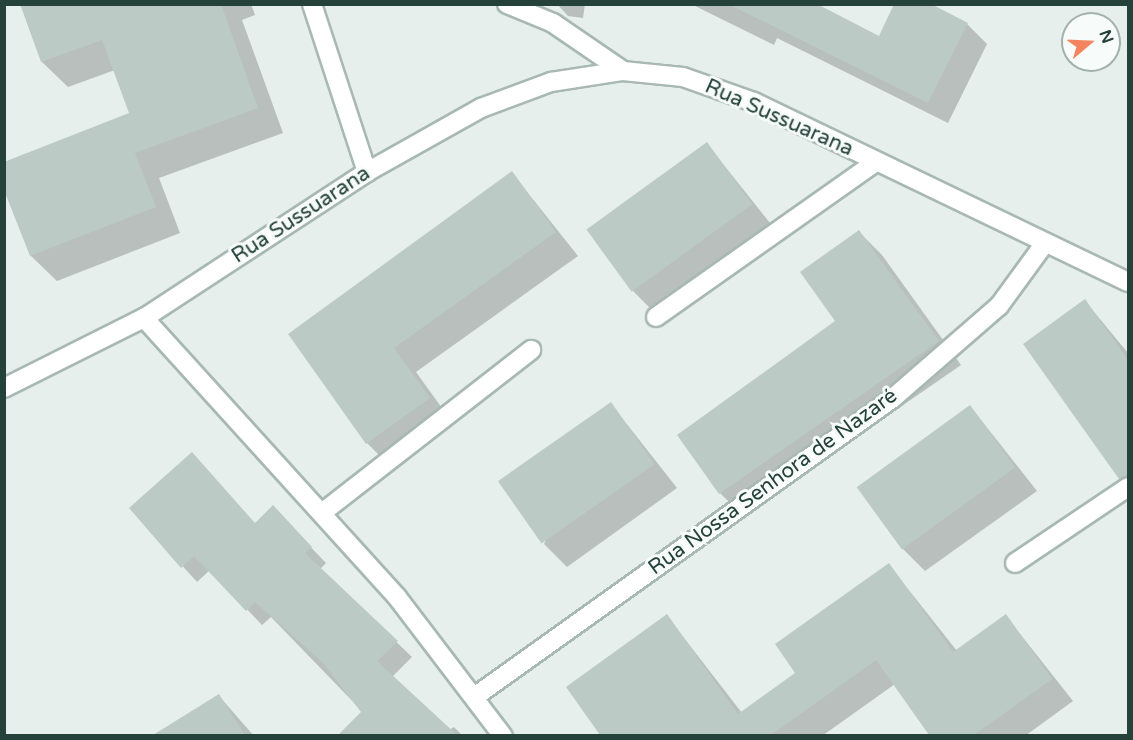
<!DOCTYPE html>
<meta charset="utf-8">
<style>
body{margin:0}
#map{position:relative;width:1133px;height:740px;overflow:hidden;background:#e6efeb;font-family:"Varela Round",sans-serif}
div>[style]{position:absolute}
.shadow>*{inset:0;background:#0003}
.building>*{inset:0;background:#bbcac4;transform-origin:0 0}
.roads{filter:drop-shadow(2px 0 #a8b8b2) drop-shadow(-2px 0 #a8b8b2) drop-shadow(0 2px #a8b8b2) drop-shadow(0 -2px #a8b8b2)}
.minor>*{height:18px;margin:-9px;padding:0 9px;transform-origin:9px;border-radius:9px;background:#fff}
span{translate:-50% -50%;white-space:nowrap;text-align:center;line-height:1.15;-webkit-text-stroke:6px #f7fbf9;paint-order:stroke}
.street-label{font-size:21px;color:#24423a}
.frame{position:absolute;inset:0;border:6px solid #24423a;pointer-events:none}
.north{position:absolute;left:1061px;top:12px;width:60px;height:60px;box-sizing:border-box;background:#f7fbf9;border:2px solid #a3b1ad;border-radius:50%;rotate:71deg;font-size:16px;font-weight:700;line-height:24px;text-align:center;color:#24423a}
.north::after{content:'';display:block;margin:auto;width:21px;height:27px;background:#f4845f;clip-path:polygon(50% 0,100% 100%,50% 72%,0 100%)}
</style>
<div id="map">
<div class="shadow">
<div style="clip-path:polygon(22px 4px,251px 4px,255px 15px,242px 20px,283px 133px,159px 178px,180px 233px,57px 281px,31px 256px,4px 186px,131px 114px,115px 70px,68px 87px,42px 62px)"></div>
<div style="clip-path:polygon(557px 4px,585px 4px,583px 18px,568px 16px)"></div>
<div style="clip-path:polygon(691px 4px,813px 4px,880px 38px,967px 24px,987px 44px,948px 123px,777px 38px,774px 45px)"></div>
<div style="clip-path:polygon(707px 144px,774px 228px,655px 313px,632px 290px)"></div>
<div style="clip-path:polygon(512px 173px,578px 256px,416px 372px,452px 422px,390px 466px,367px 443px,290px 334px)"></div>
<div style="clip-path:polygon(859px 232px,882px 255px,961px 365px,743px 516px,720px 493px,837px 321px)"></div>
<div style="clip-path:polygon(1085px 301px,1128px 353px,1128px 486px,1120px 478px)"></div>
<div style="clip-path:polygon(611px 404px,677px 488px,567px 567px,544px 544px)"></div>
<div style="clip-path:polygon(970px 406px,1037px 491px,925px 571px,902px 548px)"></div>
<div style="clip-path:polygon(273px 508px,326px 563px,320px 569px,412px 657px,392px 677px,449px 730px,454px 727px,463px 736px,351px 736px,346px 730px,363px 712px,271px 617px,262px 625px,210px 570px,197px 582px,131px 509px,256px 524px)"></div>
<div style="clip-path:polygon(889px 565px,957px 651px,1006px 616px,1073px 701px,1025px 736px,931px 736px,895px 684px,822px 736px,604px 736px,568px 687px,667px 616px,742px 713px,798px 673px)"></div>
<div style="clip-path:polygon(219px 696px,254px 736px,156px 736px)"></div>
</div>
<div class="building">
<div style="clip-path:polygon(20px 4px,221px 4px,258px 108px,135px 153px,156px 207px,30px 256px,4px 190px,4px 162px,129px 113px,102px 40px,41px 62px)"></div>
<div style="clip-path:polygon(728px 4px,817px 4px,879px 36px,894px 4px,931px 4px,968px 23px,928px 103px)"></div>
<div style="left:707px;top:142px;width:77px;height:149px;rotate:54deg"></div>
<div style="clip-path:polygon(512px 171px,556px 232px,394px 348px,430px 398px,366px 444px,288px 334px)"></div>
<div style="clip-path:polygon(859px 230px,939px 341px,719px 494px,677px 435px,835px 321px,800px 272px)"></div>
<div style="clip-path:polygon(1085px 299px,1128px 360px,1128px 476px,1119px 479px,1023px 344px)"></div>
<div style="left:611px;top:402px;width:76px;height:138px;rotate:55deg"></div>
<div style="left:970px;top:405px;width:77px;height:140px;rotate:54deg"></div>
<div style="clip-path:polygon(192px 452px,255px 523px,273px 505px,312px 547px,305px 553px,398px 641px,377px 661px,457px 735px,338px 735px,361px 712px,323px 663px,255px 602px,246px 611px,194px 556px,181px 568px,129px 508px)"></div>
<div style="clip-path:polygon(889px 563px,953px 652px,1006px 614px,1052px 679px,974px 735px,929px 735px,876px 660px,771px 735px,600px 735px,566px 687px,667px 614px,738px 714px,795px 673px,775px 644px)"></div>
<div style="clip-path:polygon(219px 694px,245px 735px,153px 735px)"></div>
</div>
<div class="roads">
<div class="minor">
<div style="left:312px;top:4px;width:177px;rotate:71.9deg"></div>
<div style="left:507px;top:4px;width:50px;rotate:22.4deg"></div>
<div style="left:553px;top:23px;width:85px;rotate:34.4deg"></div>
<div style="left:656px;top:317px;width:269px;rotate:-35.2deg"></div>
<div style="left:144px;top:318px;width:377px;rotate:47.8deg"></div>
<div style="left:397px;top:597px;width:175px;rotate:52.7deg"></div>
<div style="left:4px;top:388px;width:157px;rotate:-26.6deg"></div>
<div style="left:144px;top:318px;width:267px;rotate:-33.2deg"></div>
<div style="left:367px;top:172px;width:131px;rotate:-29.3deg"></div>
<div style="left:481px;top:108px;width:75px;rotate:-20.4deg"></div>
<div style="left:551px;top:82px;width:73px;rotate:-8.7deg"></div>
<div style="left:623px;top:71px;width:60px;rotate:5.7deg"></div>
<div style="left:683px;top:77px;width:75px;rotate:19.4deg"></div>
<div style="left:754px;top:102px;width:415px;rotate:25.7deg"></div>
<div style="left:323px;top:512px;width:264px;rotate:-37.9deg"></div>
<div style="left:1015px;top:563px;width:136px;rotate:-33.9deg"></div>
<div style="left:477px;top:695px;width:511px;rotate:-35.52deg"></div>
<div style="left:893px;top:398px;width:140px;rotate:-41deg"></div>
<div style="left:999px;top:306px;width:78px;rotate:-53.9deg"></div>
</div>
</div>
<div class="street-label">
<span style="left:779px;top:118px;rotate:24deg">Rua Sussuarana</span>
<span style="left:301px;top:215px;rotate:-33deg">Rua Sussuarana</span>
<span style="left:773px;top:482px;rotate:-36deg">Rua Nossa Senhora de Nazaré</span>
</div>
<div class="frame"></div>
<div class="north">N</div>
</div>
